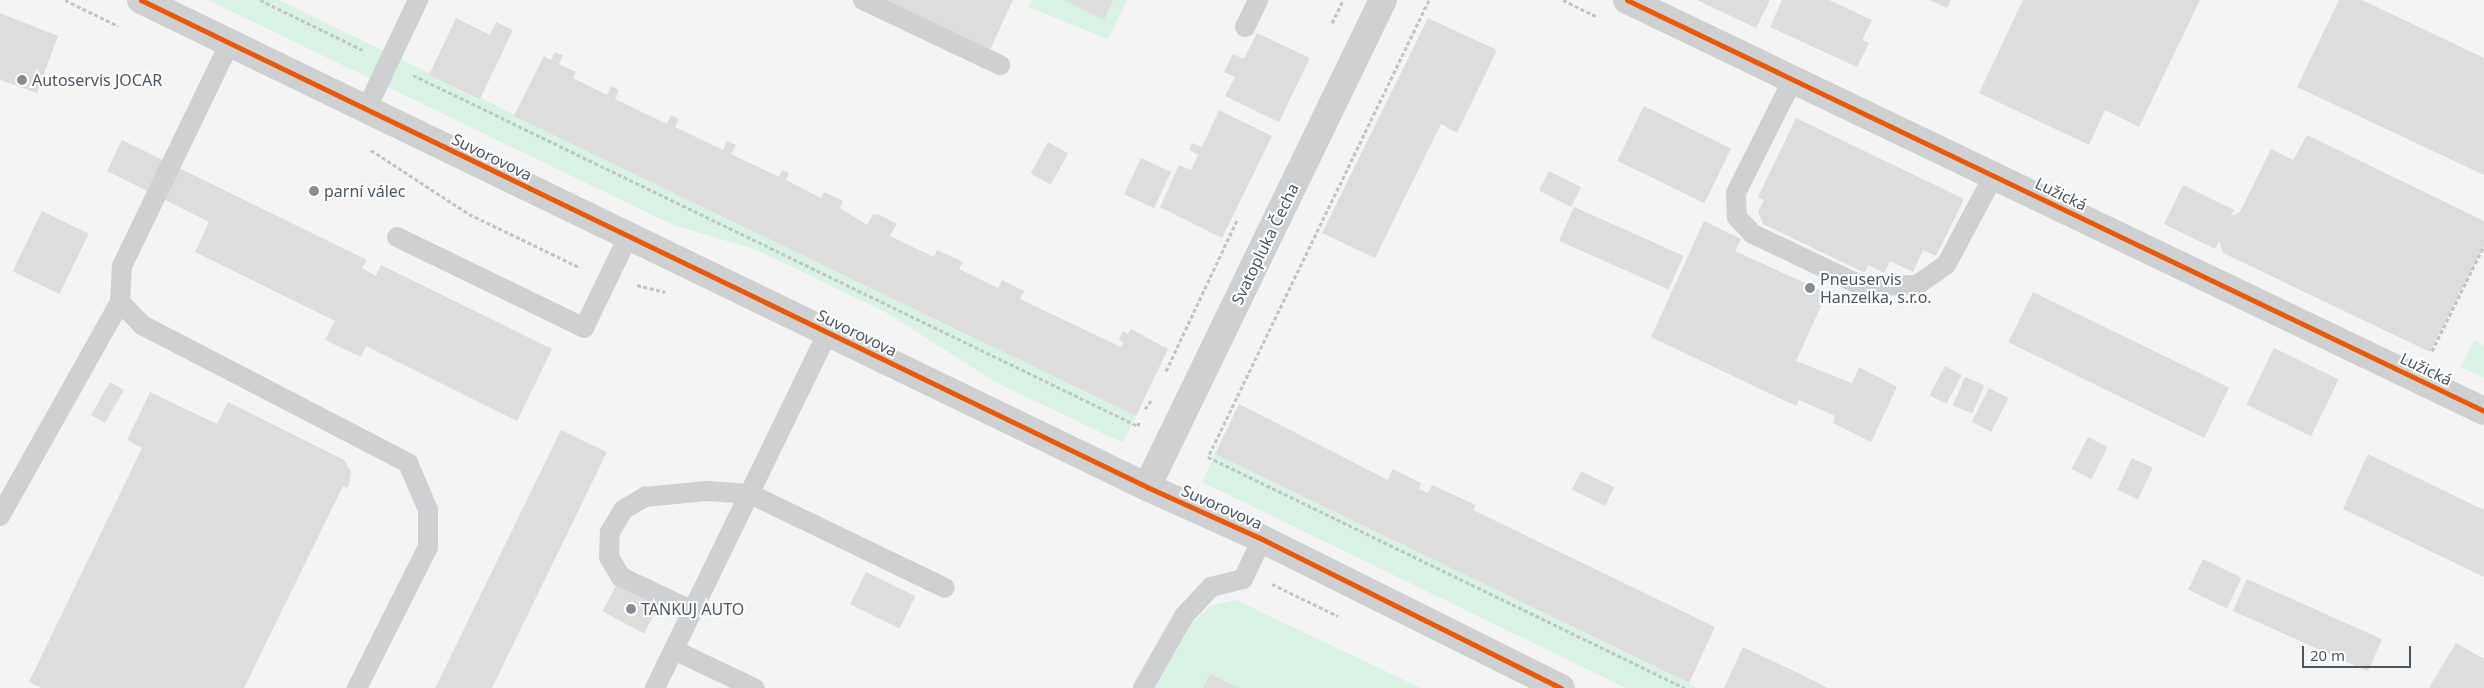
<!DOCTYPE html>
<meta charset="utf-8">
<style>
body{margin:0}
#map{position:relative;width:2484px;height:688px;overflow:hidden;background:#f4f4f4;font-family:"Noto Sans",sans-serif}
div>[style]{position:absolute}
.green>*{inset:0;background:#d9f2e3}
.building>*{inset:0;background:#ddddde;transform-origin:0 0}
.path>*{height:3px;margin-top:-1.5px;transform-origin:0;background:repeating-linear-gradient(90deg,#bcc7c4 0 4px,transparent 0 6.5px)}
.service>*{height:20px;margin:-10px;padding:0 10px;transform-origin:10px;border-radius:10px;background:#ced0d2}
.minor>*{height:28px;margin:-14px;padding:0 14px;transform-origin:14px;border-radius:14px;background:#ced0d2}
.tertiary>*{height:28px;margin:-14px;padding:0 14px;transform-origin:14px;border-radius:14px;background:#ced0d2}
.cycleway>*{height:5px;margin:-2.5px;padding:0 2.5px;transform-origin:2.5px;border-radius:2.5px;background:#e8590c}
.dots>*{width:14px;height:14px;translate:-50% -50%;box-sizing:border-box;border:2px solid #fff;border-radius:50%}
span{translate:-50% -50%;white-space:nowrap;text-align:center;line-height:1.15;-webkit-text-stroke:4px #fff;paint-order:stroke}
.poi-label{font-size:16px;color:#4a5661}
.left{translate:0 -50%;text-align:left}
.street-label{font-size:16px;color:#4a5661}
.scale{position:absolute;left:2302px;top:646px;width:109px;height:22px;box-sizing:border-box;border:2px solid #4a5661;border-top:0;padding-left:6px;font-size:15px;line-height:18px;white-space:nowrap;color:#4a5661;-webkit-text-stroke:4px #fff;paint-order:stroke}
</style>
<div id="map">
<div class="green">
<div style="clip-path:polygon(208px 0,279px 0,1136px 416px,1123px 443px,999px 384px,885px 312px,757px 250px,673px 225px)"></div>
<div style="clip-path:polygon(1032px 0,1064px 0,1104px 19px,1113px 0,1127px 0,1108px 39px,1029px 7px)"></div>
<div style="clip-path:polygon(2474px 340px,2484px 345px,2484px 378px,2461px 367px)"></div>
<div style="clip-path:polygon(1215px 454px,1300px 495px,1698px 688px,1626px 688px,1202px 482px)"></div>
<div style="clip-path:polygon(1236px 600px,1421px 688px,1155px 688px,1192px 623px,1212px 605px)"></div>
</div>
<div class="building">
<div style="clip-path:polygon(878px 0,1013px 0,989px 52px)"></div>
<div style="clip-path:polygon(1064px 0,1113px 0,1104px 20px)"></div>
<div style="clip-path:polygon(1697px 0,1770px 0,1756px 28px)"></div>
<div style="clip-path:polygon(1782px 0,1829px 0,1872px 20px,1862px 40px,1869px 43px,1857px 67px,1770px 27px)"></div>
<div style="clip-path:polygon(1930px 0,1951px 0,1947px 8px)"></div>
<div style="clip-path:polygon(2023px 0,2200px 0,2139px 127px,2105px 110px,2089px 145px,1979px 93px)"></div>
<div style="clip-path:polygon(2339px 0,2362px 0,2484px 58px,2484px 175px,2297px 87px)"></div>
<div style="clip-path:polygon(0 13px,58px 36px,37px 93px,0 80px)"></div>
<div style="clip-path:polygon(456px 18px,490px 35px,496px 22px,513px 30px,480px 99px,429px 75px)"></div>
<div style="clip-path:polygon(1428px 18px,1497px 50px,1457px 133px,1441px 124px,1375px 258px,1322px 233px)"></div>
<div style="clip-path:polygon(1257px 33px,1310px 58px,1279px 122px,1225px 96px,1235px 77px,1224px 72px,1233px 54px,1244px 59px)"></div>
<div style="clip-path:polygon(555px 52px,563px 55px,559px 64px,576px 72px,573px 78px,607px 95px,611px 86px,619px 90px,615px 99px,667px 124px,671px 115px,679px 119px,675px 127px,723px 150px,727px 141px,736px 145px,731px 154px,779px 177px,782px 170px,789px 173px,786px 180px,821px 198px,824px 192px,843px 201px,840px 208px,867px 225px,873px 214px,880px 215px,897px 224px,890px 236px,934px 257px,937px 250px,963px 262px,959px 269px,998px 288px,1002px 280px,1024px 291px,1020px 299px,1121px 347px,1123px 342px,1119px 340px,1123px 331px,1128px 334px,1131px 329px,1168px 349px,1136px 416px,514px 116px,544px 56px,551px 60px)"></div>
<div style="left:1644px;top:106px;width:97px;height:61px;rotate:26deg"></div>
<div style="clip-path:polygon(1219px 110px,1272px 136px,1222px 238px,1160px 207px,1179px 165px,1191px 170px,1198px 155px,1189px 150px,1192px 143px,1202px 147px)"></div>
<div style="clip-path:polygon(1796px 118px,1964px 199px,1936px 256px,1923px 250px,1913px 272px,1890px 261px,1884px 273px,1868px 265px,1865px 273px,1763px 224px,1758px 212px,1764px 200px,1758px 197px)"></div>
<div style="clip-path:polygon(2307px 135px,2484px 221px,2484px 246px,2430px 352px,2223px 253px,2219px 241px,2215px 249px,2164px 224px,2183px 185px,2234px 210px,2231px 216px,2240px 212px,2271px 149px,2293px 160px)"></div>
<div style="clip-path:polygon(122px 140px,367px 260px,362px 268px,376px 276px,381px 265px,552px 349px,517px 421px,366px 346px,361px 357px,325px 340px,335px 321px,195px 252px,209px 222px,107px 171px)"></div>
<div style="left:1048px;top:142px;width:23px;height:36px;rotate:29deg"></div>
<div style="left:1141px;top:158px;width:33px;height:40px;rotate:25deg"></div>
<div style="left:1549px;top:171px;width:36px;height:22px;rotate:27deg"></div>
<div style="left:1574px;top:207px;width:120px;height:37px;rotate:24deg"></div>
<div style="left:42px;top:211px;width:52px;height:67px;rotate:26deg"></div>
<div style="clip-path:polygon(1704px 221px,1741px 239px,1735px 251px,1827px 293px,1796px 361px,1852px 383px,1859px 367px,1897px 387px,1871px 442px,1833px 423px,1835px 416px,1799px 400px,1796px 406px,1651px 337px)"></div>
<div style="left:2033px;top:292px;width:218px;height:56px;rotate:26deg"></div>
<div style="left:2274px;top:348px;width:72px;height:63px;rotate:26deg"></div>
<div style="left:1945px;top:366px;width:19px;height:33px;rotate:28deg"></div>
<div style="left:1965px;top:377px;width:21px;height:31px;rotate:23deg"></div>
<div style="left:110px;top:382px;width:16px;height:38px;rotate:30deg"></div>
<div style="left:1989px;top:388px;width:22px;height:38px;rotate:27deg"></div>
<div style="clip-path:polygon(150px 392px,217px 424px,228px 402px,344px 460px,351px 472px,350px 480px,347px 488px,343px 486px,244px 688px,42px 688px,29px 682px,142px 448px,127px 440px)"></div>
<div style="clip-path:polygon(1239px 404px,1388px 480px,1393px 469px,1421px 483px,1419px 489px,1428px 493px,1432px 485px,1476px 505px,1473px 510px,1715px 627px,1689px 683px,1215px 454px)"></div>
<div style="left:561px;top:430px;width:51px;height:288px;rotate:26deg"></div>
<div style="left:2088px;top:437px;width:22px;height:36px;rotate:27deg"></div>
<div style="clip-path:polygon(2368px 454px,2484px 510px,2484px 577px,2343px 509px)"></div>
<div style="left:2132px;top:458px;width:23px;height:35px;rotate:25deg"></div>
<div style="left:1581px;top:471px;width:37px;height:21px;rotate:26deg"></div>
<div style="left:2203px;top:559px;width:43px;height:34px;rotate:26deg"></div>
<div style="left:866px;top:572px;width:55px;height:36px;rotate:26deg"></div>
<div style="left:2247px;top:579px;width:148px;height:35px;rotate:24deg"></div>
<div style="left:617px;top:584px;width:47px;height:31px;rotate:28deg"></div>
<div style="clip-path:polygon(2456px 643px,2484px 659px,2484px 688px,2429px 688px)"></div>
<div style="clip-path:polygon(1743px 647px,1796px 672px,1828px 688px,1724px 688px)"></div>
<div style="clip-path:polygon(1210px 674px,1239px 688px,1203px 688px)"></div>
</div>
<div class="path">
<div style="left:65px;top:0;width:59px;rotate:26.1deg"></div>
<div style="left:260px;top:0;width:114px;rotate:25.9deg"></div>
<div style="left:1429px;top:0;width:508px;rotate:115.81deg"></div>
<div style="left:1208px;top:457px;width:530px;rotate:25.84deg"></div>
<div style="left:1563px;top:0;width:39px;rotate:26deg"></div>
<div style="left:1332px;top:23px;width:25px;rotate:-64deg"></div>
<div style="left:413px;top:75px;width:805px;rotate:25.83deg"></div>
<div style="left:1138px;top:426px;width:4px;rotate:-76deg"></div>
<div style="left:371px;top:150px;width:117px;rotate:33.1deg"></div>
<div style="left:469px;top:214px;width:124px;rotate:25.7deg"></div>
<div style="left:637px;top:285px;width:29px;rotate:14deg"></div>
<div style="left:2432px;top:351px;width:117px;rotate:-63.7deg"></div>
<div style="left:1166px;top:371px;width:167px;rotate:-64.8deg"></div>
<div style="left:1145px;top:409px;width:12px;rotate:-55deg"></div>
<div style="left:1272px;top:584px;width:73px;rotate:25.9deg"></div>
</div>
<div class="service">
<div style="left:863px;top:0;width:152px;rotate:25.4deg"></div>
<div style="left:1245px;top:27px;width:30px;rotate:-64deg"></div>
<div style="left:1793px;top:79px;width:127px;rotate:116.6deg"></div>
<div style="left:1736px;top:193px;width:24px;rotate:88deg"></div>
<div style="left:1737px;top:217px;width:23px;rotate:47deg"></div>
<div style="left:1753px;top:234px;width:121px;rotate:25.5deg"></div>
<div style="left:1862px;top:286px;width:55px;rotate:-1deg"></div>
<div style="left:1917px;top:285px;width:35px;rotate:-35deg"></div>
<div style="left:1946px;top:265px;width:102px;rotate:-61.9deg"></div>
<div style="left:366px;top:110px;width:122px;rotate:-64.7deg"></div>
<div style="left:397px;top:237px;width:208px;rotate:25.9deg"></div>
<div style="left:584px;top:328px;width:101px;rotate:-64.2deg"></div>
<div style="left:120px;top:302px;width:32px;rotate:46deg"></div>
<div style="left:142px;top:325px;width:300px;rotate:27.4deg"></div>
<div style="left:408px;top:463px;width:51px;rotate:66.9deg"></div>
<div style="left:428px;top:510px;width:37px;rotate:90deg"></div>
<div style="left:428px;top:547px;width:158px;rotate:116.7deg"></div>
<div style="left:0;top:516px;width:245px;rotate:-60.7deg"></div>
<div style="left:120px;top:302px;width:36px;rotate:-87deg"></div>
<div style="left:122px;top:266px;width:248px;rotate:-64.2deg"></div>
<div style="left:693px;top:611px;width:80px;rotate:-154.7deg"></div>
<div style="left:621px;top:577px;width:23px;rotate:-121deg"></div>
<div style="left:609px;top:557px;width:25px;rotate:-88deg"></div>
<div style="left:610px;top:532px;width:26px;rotate:-59deg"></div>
<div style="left:623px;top:510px;width:26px;rotate:-31deg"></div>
<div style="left:645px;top:497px;width:61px;rotate:-5.6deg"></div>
<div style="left:706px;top:491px;width:44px;rotate:3.9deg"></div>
<div style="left:750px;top:494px;width:216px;rotate:25.7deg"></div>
<div style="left:674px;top:650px;width:89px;rotate:25.4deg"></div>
<div style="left:655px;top:688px;width:394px;rotate:-64.1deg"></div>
<div style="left:1143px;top:688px;width:83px;rotate:-60.3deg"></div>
<div style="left:1184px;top:616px;width:40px;rotate:-47deg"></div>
<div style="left:1211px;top:587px;width:33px;rotate:-14deg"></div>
<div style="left:1243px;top:579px;width:44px;rotate:-64.6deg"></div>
</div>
<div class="minor">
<div style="left:1627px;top:0;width:950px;rotate:25.62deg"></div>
</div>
<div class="tertiary">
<div style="left:141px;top:0;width:1118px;rotate:25.83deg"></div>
<div style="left:1147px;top:487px;width:126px;rotate:24.3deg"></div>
<div style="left:1262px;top:539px;width:334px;rotate:26.5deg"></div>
<div style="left:1147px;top:487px;width:541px;rotate:-64.15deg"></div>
</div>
<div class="cycleway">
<div style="left:141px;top:0;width:1118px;rotate:25.83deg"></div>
<div style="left:1147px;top:487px;width:126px;rotate:24.3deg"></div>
<div style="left:1262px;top:539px;width:334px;rotate:26.5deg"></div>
<div style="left:1627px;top:0;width:950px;rotate:25.62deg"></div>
</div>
<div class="dots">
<div style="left:22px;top:80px;background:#868d94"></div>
<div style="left:314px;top:191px;background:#868d94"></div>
<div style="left:1810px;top:288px;background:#868d94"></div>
<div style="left:631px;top:609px;background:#868d94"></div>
</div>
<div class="poi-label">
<span class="left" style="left:32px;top:80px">Autoservis JOCAR</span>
<span class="left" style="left:324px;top:191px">parní válec</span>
<span class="left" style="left:1820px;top:288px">Pneuservis<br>Hanzelka, s.r.o.</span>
<span class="left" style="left:641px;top:609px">TANKUJ AUTO</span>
</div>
<div class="street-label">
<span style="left:492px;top:157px;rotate:26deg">Suvorovova</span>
<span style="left:2061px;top:194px;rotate:26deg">Lužická</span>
<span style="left:1265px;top:244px;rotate:-64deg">Svatopluka Čecha</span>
<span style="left:857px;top:333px;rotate:26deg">Suvorovova</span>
<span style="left:2426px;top:369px;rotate:26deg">Lužická</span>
<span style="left:1222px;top:507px;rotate:24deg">Suvorovova</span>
</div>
<div class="scale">20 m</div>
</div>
